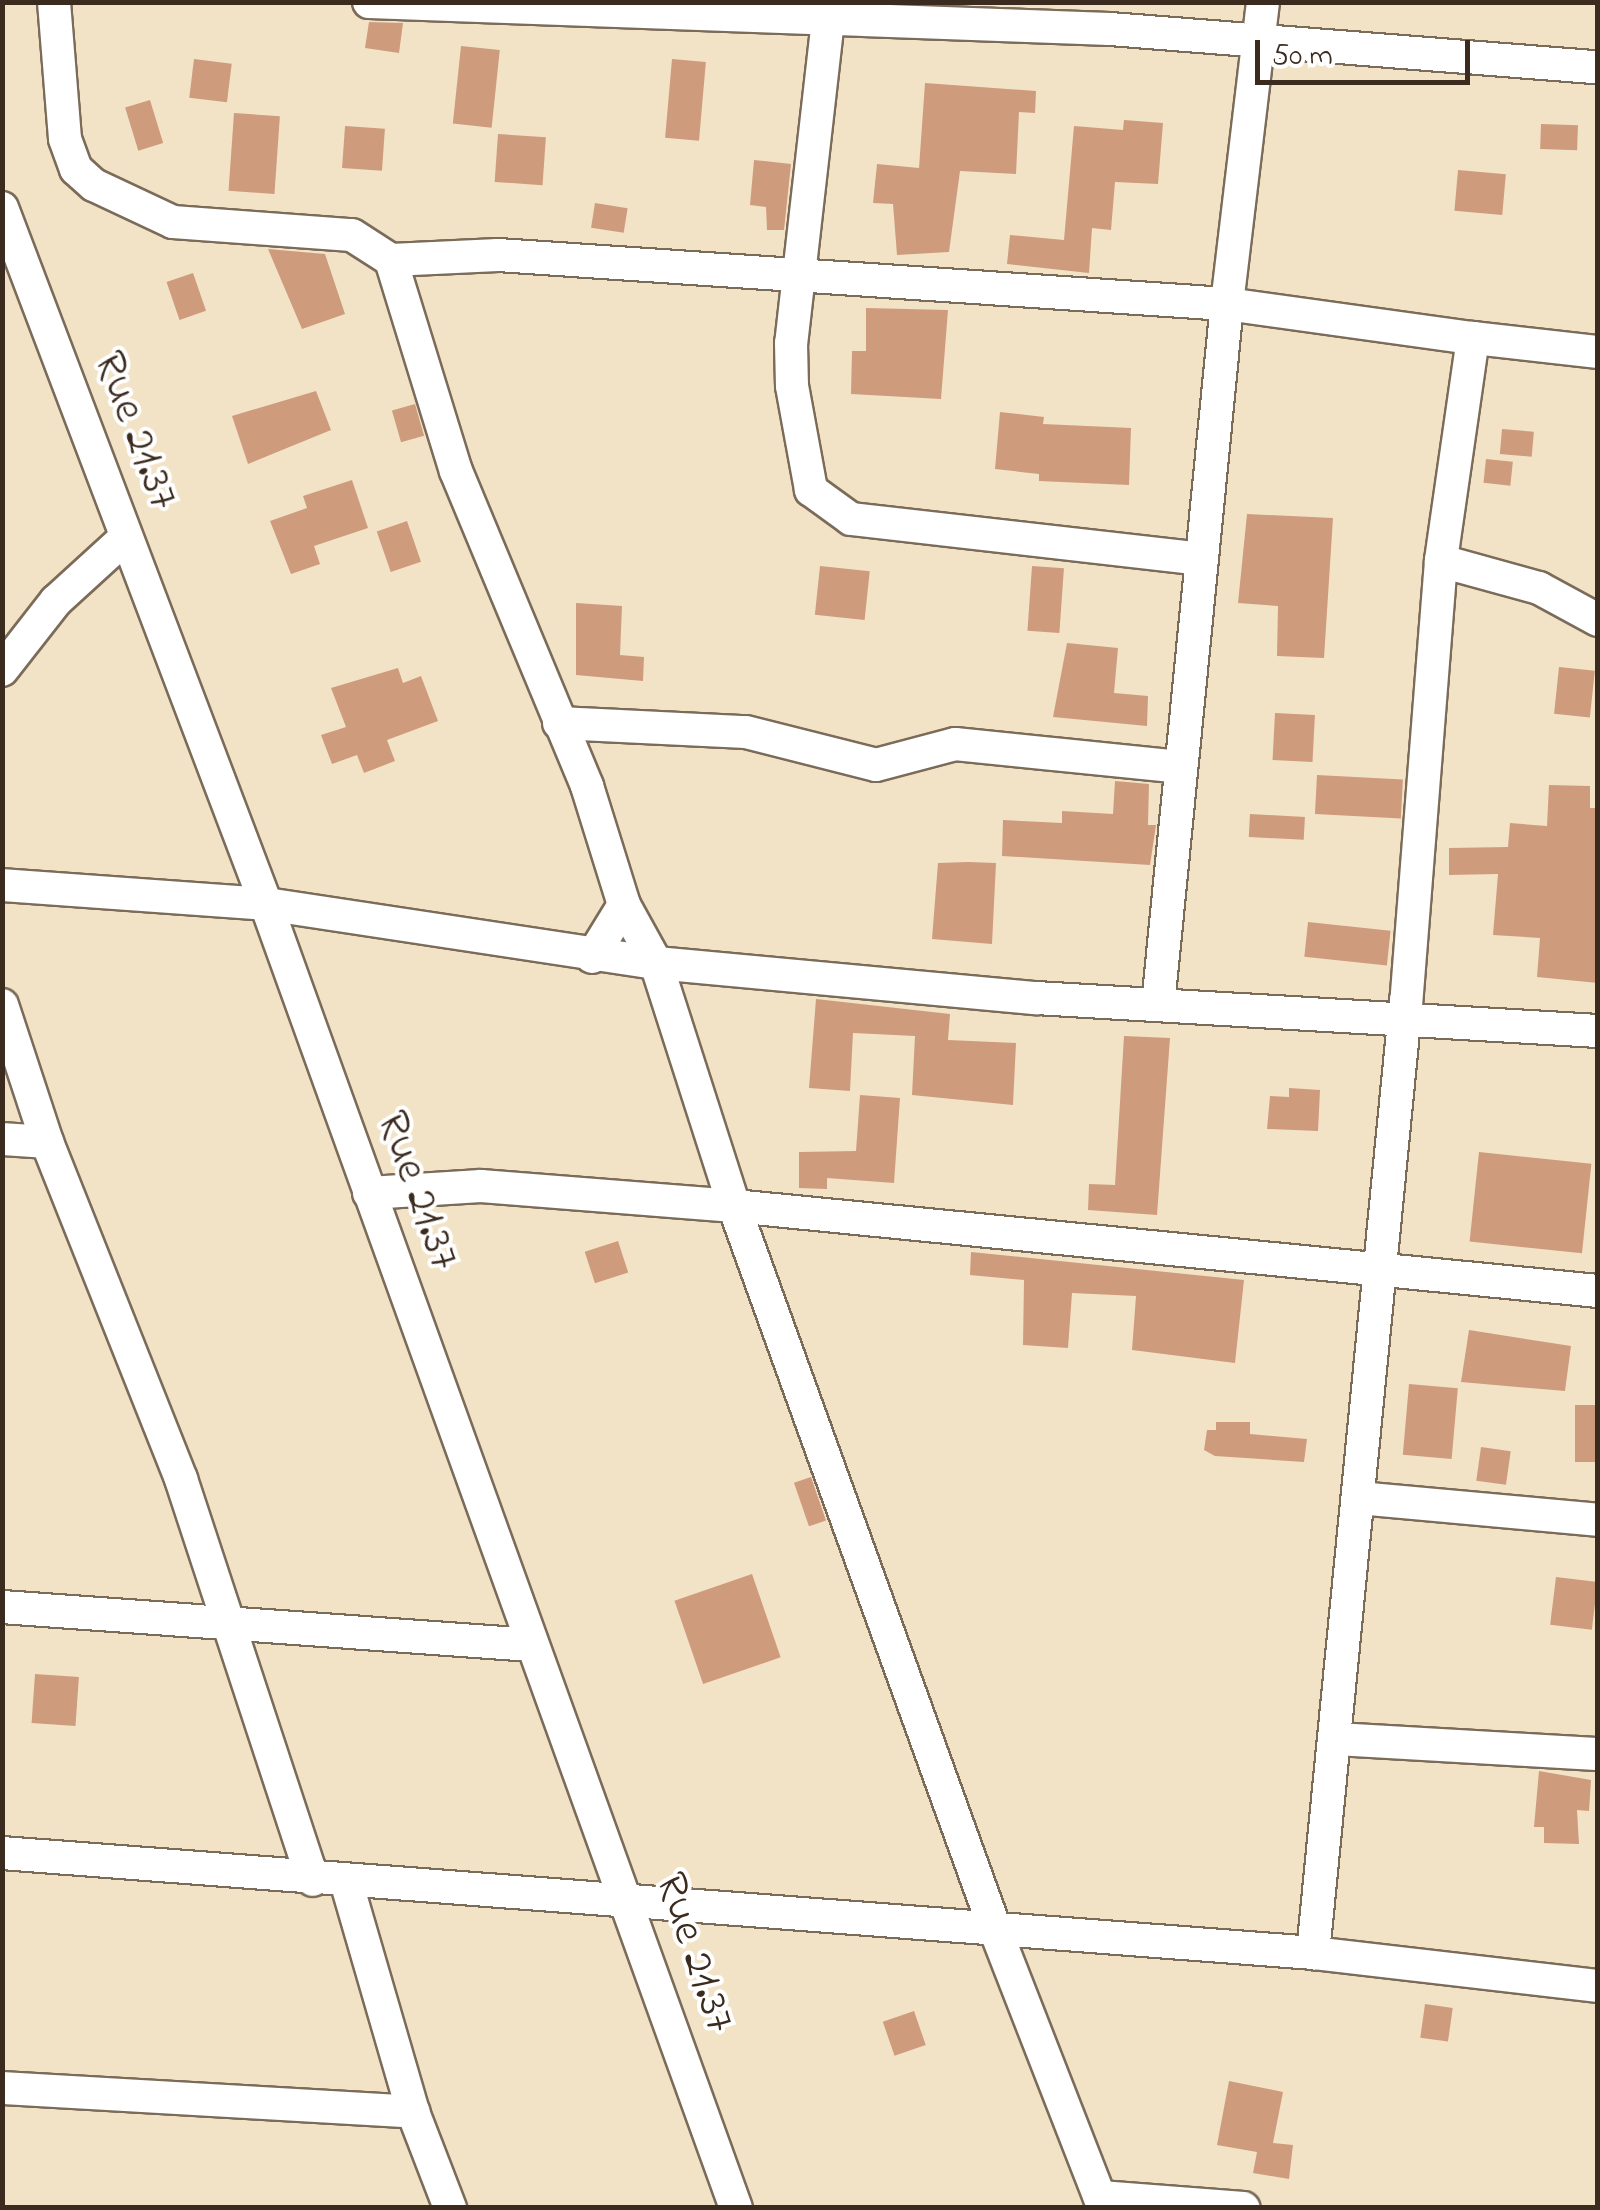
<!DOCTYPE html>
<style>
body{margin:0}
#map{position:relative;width:1600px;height:2210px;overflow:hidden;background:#f2e3c7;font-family:"Indie Flower",sans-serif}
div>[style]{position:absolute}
.building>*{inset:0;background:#cf9b7d;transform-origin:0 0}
.roads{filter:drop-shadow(2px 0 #7b6b59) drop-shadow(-2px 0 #7b6b59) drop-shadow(0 2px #7b6b59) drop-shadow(0 -2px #7b6b59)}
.street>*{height:32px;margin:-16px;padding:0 16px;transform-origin:16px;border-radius:16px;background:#fff}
span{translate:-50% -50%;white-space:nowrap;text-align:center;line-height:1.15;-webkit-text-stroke:8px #fff;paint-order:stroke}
.street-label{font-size:45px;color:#3b2a1e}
.frame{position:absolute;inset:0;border:5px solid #3b2a1e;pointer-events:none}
.scale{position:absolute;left:1255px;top:40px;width:215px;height:45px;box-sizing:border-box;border:5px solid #3b2a1e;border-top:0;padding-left:12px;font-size:30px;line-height:35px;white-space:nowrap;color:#3b2a1e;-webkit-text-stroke:8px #fff;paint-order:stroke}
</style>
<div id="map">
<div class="building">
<div style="clip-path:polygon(369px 22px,403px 23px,399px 53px,365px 48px)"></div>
<div style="left:461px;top:46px;width:39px;height:78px;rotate:6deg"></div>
<div style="left:194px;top:59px;width:38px;height:39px;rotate:7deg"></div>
<div style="left:672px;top:59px;width:34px;height:79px;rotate:5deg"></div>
<div style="clip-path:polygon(925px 83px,1036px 91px,1035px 113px,1019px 112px,1016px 174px,960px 171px,949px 252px,897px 255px,893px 204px,873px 203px,877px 164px,919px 168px)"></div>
<div style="left:150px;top:100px;width:45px;height:26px;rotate:73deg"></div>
<div style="left:234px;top:113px;width:46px;height:78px;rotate:4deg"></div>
<div style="clip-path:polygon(1124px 120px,1163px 123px,1158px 184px,1115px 182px,1111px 230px,1092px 228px,1089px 273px,1007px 264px,1010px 235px,1064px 240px,1074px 126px,1123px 130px)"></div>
<div style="left:1541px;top:124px;width:37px;height:25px;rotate:2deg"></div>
<div style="left:345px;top:126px;width:40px;height:42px;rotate:4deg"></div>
<div style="left:498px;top:134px;width:48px;height:48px;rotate:4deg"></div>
<div style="clip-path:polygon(754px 160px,791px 164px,784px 230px,767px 230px,766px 207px,750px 205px)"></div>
<div style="left:1458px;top:170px;width:48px;height:41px;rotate:5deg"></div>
<div style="left:595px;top:203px;width:33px;height:25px;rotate:9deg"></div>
<div style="clip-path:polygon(268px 249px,325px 254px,345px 314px,302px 329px)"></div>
<div style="left:193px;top:273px;width:40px;height:28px;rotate:71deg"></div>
<div style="clip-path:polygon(866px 308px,948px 310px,941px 399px,851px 394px,852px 351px,866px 351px)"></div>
<div style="clip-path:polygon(316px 391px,331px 430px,248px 464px,232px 416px)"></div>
<div style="left:415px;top:404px;width:33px;height:24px;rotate:74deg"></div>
<div style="clip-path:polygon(1000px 412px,1044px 417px,1043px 424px,1131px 428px,1129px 485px,1039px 481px,1039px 474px,995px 469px)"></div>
<div style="left:1502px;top:429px;width:32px;height:25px;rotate:5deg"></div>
<div style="left:1486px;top:459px;width:27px;height:24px;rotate:6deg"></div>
<div style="clip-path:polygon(352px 480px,368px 528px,314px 546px,320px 564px,291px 574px,270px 521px,307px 508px,303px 496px)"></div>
<div style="clip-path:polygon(1247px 514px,1333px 518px,1324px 658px,1277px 656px,1278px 606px,1238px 603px)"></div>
<div style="left:407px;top:521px;width:43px;height:32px;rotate:71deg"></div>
<div style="left:820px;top:566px;width:50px;height:49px;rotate:6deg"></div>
<div style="left:1032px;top:566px;width:32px;height:65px;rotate:4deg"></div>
<div style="clip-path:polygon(576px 603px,622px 606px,620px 655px,644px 657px,643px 681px,576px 675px)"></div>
<div style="clip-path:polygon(1067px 643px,1118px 648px,1114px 693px,1148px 696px,1147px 726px,1053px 717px)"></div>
<div style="left:1559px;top:667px;width:36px;height:47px;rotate:6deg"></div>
<div style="clip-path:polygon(398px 668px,403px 683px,421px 676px,438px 721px,387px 740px,395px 761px,364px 773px,357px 755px,332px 764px,321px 735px,346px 727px,331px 688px)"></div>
<div style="left:1275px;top:713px;width:40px;height:47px;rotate:3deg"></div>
<div style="left:1317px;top:775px;width:86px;height:39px;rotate:3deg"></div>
<div style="clip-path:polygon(1115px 781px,1149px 784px,1148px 825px,1156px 825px,1150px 865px,1002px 856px,1003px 820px,1062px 823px,1062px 811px,1113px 814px)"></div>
<div style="clip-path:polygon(1549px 785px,1590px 786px,1590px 808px,1598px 808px,1598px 983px,1537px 977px,1540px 938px,1493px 935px,1498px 874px,1449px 875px,1449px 848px,1508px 847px,1510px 823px,1547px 826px)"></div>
<div style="left:1250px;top:814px;width:55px;height:23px;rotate:3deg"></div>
<div style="clip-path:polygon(968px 862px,996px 863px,992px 944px,932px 939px,938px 863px)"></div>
<div style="left:1308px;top:922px;width:83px;height:35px;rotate:6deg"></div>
<div style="clip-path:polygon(816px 999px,950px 1014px,948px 1040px,1016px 1043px,1013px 1105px,912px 1095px,915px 1036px,853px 1033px,850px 1091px,809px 1088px)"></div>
<div style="clip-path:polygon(1124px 1036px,1170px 1038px,1157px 1215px,1088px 1210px,1089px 1184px,1115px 1185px)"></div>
<div style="clip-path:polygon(1289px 1088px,1320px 1090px,1318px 1131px,1267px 1129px,1270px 1096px,1289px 1097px)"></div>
<div style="clip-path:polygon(860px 1095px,900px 1098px,894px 1183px,827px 1178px,827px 1189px,799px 1188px,799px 1152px,856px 1151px)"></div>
<div style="left:1479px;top:1152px;width:113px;height:90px;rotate:6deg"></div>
<div style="left:618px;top:1241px;width:33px;height:35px;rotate:72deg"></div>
<div style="clip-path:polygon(971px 1252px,1244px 1280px,1235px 1363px,1132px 1350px,1136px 1296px,1072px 1293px,1068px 1348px,1023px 1345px,1024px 1280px,970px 1275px)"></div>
<div style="clip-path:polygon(1469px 1330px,1571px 1346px,1565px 1391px,1461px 1382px)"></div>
<div style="left:1409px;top:1384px;width:49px;height:71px;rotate:5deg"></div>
<div style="left:1575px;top:1405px;width:23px;height:57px"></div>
<div style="clip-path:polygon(1216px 1422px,1250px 1422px,1250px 1434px,1307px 1439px,1304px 1462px,1215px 1456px,1204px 1450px,1207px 1430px,1216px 1430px)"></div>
<div style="left:1481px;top:1447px;width:30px;height:34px;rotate:8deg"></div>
<div style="left:811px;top:1477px;width:46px;height:18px;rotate:71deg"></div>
<div style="left:752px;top:1574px;width:88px;height:82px;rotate:71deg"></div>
<div style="left:1556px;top:1577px;width:42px;height:48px;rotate:7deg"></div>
<div style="left:35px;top:1674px;width:44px;height:49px;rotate:4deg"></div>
<div style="clip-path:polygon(1539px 1771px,1591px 1780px,1589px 1811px,1577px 1810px,1579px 1844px,1544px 1843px,1544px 1827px,1534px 1827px)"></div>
<div style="left:1425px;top:2004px;width:28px;height:34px;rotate:8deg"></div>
<div style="left:914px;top:2011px;width:36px;height:33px;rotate:71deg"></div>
<div style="clip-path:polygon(1229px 2081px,1283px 2092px,1273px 2143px,1293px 2145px,1289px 2179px,1253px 2173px,1257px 2152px,1217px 2145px)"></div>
</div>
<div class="roads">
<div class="street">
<div style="left:54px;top:2px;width:137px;rotate:85.4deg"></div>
<div style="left:65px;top:139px;width:32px;rotate:70deg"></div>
<div style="left:76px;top:169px;width:24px;rotate:42deg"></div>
<div style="left:94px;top:185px;width:87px;rotate:25.1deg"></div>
<div style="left:173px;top:222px;width:179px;rotate:4.2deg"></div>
<div style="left:352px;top:235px;width:46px;rotate:32.7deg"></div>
<div style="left:391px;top:260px;width:221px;rotate:72.9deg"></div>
<div style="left:456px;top:471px;width:341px;rotate:67.4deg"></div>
<div style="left:587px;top:786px;width:125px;rotate:72.7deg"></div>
<div style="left:624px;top:905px;width:61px;rotate:121.6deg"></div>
<div style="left:369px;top:2px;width:741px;rotate:2.09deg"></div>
<div style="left:1110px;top:29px;width:489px;rotate:4.5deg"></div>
<div style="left:823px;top:2px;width:19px;rotate:74deg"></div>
<div style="left:828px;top:20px;width:325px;rotate:96.5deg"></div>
<div style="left:791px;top:343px;width:43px;rotate:88.7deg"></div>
<div style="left:792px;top:386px;width:106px;rotate:79.6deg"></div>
<div style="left:811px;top:490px;width:49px;rotate:35.9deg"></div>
<div style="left:851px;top:519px;width:353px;rotate:6.5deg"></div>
<div style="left:1263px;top:2px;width:304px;rotate:96.8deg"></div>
<div style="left:1227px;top:304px;width:248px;rotate:7.9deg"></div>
<div style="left:1473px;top:338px;width:225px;rotate:98.2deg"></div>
<div style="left:1441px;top:561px;width:441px;rotate:94.5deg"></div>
<div style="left:1406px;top:1001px;width:957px;rotate:95.58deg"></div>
<div style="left:2px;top:208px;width:744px;rotate:69.23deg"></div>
<div style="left:266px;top:904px;width:1386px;rotate:70.18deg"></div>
<div style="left:391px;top:260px;width:107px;rotate:-2.7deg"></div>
<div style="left:498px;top:255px;width:731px;rotate:3.85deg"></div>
<div style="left:1227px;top:304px;width:704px;rotate:95.62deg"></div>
<div style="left:1473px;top:338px;width:126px;rotate:6.4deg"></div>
<div style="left:1441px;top:561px;width:102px;rotate:15.4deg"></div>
<div style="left:1539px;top:588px;width:67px;rotate:28.5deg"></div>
<div style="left:2px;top:670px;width:88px;rotate:-52deg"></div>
<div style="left:56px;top:601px;width:95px;rotate:-42.4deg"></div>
<div style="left:559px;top:723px;width:187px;rotate:2.8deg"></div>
<div style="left:746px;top:732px;width:134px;rotate:14.2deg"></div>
<div style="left:876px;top:765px;width:82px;rotate:-14.9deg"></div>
<div style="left:955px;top:744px;width:226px;rotate:5.8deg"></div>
<div style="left:2px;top:885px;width:265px;rotate:4.1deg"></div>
<div style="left:266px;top:904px;width:394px;rotate:8.6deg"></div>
<div style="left:656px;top:963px;width:382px;rotate:5.3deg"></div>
<div style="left:1036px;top:998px;width:563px;rotate:3.36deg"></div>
<div style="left:624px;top:905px;width:66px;rotate:61.1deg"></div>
<div style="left:656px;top:963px;width:255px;rotate:72.2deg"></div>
<div style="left:734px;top:1206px;width:769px;rotate:70.15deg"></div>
<div style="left:995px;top:1929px;width:300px;rotate:68.7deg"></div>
<div style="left:2px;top:1005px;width:144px;rotate:71.8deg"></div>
<div style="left:47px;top:1142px;width:363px;rotate:68.3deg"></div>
<div style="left:181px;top:1479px;width:422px;rotate:71.8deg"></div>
<div style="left:2px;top:1139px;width:45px;rotate:3.8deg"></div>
<div style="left:369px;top:1193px;width:112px;rotate:-3.6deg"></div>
<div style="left:481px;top:1186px;width:254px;rotate:4.5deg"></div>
<div style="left:734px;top:1206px;width:868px;rotate:5.62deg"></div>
<div style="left:1358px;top:1498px;width:241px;rotate:5.2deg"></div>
<div style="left:2px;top:1607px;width:530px;rotate:4.11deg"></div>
<div style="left:1335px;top:1739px;width:263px;rotate:3.3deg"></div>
<div style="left:2px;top:1853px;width:1315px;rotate:4.36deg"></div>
<div style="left:1313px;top:1953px;width:287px;rotate:6.6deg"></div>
<div style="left:346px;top:1881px;width:241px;rotate:73.8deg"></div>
<div style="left:413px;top:2112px;width:103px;rotate:68.9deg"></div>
<div style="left:2px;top:2088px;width:412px;rotate:3.3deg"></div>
<div style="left:1100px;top:2197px;width:144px;rotate:4.4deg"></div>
</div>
</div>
<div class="street-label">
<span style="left:134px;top:431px;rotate:69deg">Rue 21.37</span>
<span style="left:416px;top:1191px;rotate:70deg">Rue 21.37</span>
<span style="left:693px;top:1953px;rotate:71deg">Rue 21.37</span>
</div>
<div class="frame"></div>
<div class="scale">50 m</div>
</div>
